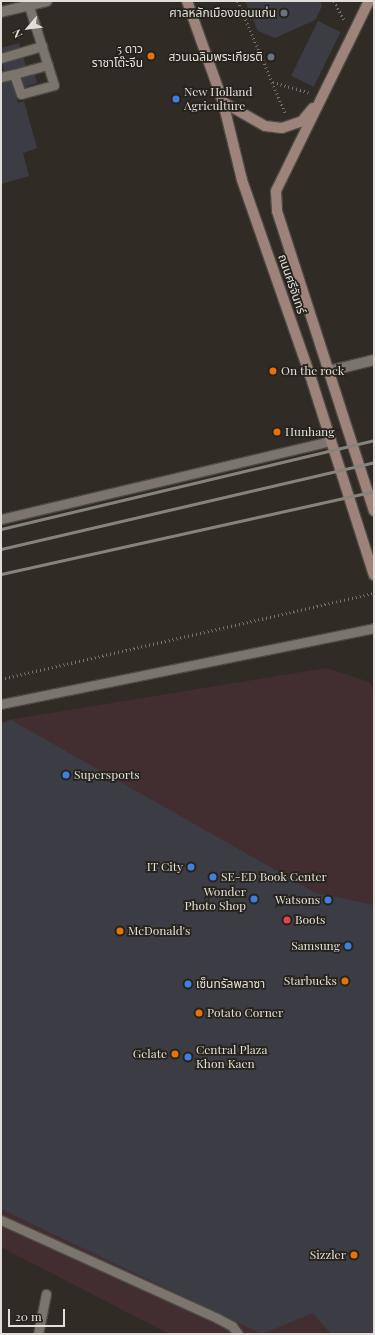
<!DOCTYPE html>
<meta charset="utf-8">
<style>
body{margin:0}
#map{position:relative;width:375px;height:1335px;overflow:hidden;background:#302b25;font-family:"Playfair Display","Noto Sans Thai",serif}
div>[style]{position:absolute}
.commercial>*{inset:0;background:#422e31}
.building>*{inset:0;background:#3c3c44;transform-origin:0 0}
.path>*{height:2.5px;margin-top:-1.25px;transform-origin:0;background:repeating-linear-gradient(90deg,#76726c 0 1px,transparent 0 4px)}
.roads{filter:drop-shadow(1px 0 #4d4943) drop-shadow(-1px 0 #4d4943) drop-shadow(0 1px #4d4943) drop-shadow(0 -1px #4d4943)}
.service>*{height:9px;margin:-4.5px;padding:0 4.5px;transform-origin:4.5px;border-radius:4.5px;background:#7b756e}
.minor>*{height:10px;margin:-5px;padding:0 5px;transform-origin:5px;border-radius:5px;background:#7b756e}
.tertiary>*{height:10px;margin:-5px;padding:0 5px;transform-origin:5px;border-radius:5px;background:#7b756e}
.secondary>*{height:10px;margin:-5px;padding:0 5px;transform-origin:5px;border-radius:5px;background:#9e837a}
.rail>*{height:3px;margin:-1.5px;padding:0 1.5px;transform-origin:1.5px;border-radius:1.5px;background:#86827c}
.dots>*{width:11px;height:11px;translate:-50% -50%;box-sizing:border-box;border:2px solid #26221c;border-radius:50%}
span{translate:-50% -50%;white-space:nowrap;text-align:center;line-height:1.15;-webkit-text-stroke:3.5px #26221c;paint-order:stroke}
.poi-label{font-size:12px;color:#e2dfda}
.right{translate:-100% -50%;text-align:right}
.left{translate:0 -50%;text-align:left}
.street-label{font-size:12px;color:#e2dfda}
.frame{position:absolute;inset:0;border:2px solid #e2dfda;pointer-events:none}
.north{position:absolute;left:8px;top:8px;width:40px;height:40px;-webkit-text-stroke:3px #26221c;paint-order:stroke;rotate:242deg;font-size:11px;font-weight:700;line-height:16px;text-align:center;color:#e2dfda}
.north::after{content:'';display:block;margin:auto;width:14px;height:18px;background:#e2dfda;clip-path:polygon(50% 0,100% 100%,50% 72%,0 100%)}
.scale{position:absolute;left:8px;top:1309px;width:57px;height:18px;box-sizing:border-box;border:2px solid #e2dfda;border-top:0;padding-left:5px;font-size:12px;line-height:14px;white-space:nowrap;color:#e2dfda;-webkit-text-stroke:3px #26221c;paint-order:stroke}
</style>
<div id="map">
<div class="commercial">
<div style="clip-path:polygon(326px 668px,370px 682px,374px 692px,374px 1334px,169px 1334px,1px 1247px,1px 721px)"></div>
</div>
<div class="building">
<div style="clip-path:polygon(245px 1px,320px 1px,322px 6px,315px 20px,275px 38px,258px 31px)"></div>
<div style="left:318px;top:21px;width:25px;height:61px;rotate:26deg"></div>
<div style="clip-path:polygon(19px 43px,26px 66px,32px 64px,37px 83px,24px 87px,18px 68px,4px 72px,1px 48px)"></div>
<div style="clip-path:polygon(11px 78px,18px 103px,24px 101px,37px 148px,23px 153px,29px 176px,1px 184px,1px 81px)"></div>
<div style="clip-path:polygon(11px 720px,316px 893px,374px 905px,374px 1334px,331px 1334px,313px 1313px,262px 1334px,1px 1209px,1px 724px)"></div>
</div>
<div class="path">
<div style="left:238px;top:1px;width:121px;rotate:67.1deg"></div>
<div style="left:334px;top:1px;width:21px;rotate:61deg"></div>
<div style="left:273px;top:82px;width:37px;rotate:16deg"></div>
<div style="left:1px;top:679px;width:383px;rotate:-13deg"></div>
</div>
<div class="roads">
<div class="service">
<div style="left:1px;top:58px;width:43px;rotate:-16.3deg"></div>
<div style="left:14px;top:74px;width:35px;rotate:-15deg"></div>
<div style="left:1px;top:77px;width:13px;rotate:-13deg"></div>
<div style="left:14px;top:74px;width:21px;rotate:71deg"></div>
<div style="left:21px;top:94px;width:34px;rotate:-15deg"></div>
<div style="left:54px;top:85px;width:83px;rotate:-107.6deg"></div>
<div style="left:1px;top:519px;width:339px;rotate:-13.3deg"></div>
<div style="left:1px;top:704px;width:381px;rotate:-11.5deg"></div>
<div style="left:1px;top:1220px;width:237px;rotate:24.4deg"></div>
<div style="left:217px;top:1318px;width:17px;rotate:28deg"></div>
<div style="left:232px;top:1326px;width:10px;rotate:53deg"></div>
<div style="left:38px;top:1334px;width:41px;rotate:-78.7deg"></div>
</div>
<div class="minor">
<div style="left:329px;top:371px;width:46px;rotate:-13.7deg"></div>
</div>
<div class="tertiary">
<div style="left:1px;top:12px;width:47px;rotate:-13.4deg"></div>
</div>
<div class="secondary">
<div style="left:187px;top:1px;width:107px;rotate:70.4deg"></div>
<div style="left:223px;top:102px;width:80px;rotate:76.3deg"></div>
<div style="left:242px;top:180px;width:207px;rotate:70.8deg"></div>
<div style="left:310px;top:375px;width:210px;rotate:72.3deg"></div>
<div style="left:369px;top:1px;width:212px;rotate:116.1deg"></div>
<div style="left:276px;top:191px;width:20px;rotate:87deg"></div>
<div style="left:277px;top:211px;width:315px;rotate:72.1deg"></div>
<div style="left:223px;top:102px;width:48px;rotate:29.7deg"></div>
<div style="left:265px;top:126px;width:17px;rotate:7deg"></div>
<div style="left:282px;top:128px;width:21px;rotate:-19deg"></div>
<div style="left:302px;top:121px;width:17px;rotate:-50deg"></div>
</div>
</div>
<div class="rail">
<div style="left:1px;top:529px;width:383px;rotate:-13.4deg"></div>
<div style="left:1px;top:549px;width:383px;rotate:-13.1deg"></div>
<div style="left:1px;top:574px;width:382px;rotate:-12.5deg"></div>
</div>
<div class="dots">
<div style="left:284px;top:13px;background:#6b7280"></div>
<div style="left:151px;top:56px;background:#e8710a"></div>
<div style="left:271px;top:57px;background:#6b7280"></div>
<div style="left:176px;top:99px;background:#3f7fe0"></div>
<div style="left:273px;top:371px;background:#e8710a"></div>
<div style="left:277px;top:432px;background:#e8710a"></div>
<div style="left:66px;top:775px;background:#3f7fe0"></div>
<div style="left:191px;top:867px;background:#3f7fe0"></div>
<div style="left:213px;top:877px;background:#3f7fe0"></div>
<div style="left:254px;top:899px;background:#3f7fe0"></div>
<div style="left:328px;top:900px;background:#3f7fe0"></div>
<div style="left:287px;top:920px;background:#e0444e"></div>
<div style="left:120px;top:931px;background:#e8710a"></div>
<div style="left:348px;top:946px;background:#3f7fe0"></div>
<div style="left:345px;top:981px;background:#e8710a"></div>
<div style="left:188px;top:984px;background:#3f7fe0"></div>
<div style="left:199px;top:1013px;background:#e8710a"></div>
<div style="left:175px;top:1054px;background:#e8710a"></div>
<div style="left:188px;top:1057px;background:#3f7fe0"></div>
<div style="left:354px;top:1255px;background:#e8710a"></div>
</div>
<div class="poi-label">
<span class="right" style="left:276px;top:13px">ศาลหลักเมืองขอนแก่น</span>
<span class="right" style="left:143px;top:56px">5 ดาว<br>ราชาโต๊ะจีน</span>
<span class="right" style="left:263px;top:57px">สวนเฉลิมพระเกียรติ</span>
<span class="left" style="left:184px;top:99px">New Holland<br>Agriculture</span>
<span class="left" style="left:281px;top:371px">On the rock</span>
<span class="left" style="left:285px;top:432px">Hunhang</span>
<span class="left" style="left:74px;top:775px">Supersports</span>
<span class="right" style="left:183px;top:867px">IT City</span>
<span class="left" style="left:221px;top:877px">SE-ED Book Center</span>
<span class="right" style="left:246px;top:899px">Wonder<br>Photo Shop</span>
<span class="right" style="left:320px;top:900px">Watsons</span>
<span class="left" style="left:295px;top:920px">Boots</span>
<span class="left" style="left:128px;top:931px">McDonald's</span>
<span class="right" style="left:340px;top:946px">Samsung</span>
<span class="right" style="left:337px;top:981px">Starbucks</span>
<span class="left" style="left:196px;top:984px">เซ็นทรัลพลาซา</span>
<span class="left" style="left:207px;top:1013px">Potato Corner</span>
<span class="left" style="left:196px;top:1057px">Central Plaza<br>Khon Kaen</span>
<span class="right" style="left:167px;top:1054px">Gelate</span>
<span class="right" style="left:346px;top:1255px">Sizzler</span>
</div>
<div class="street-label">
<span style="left:292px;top:284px;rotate:71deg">ถนนศรีจันทร์</span>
</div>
<div class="frame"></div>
<div class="north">N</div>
<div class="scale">20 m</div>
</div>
